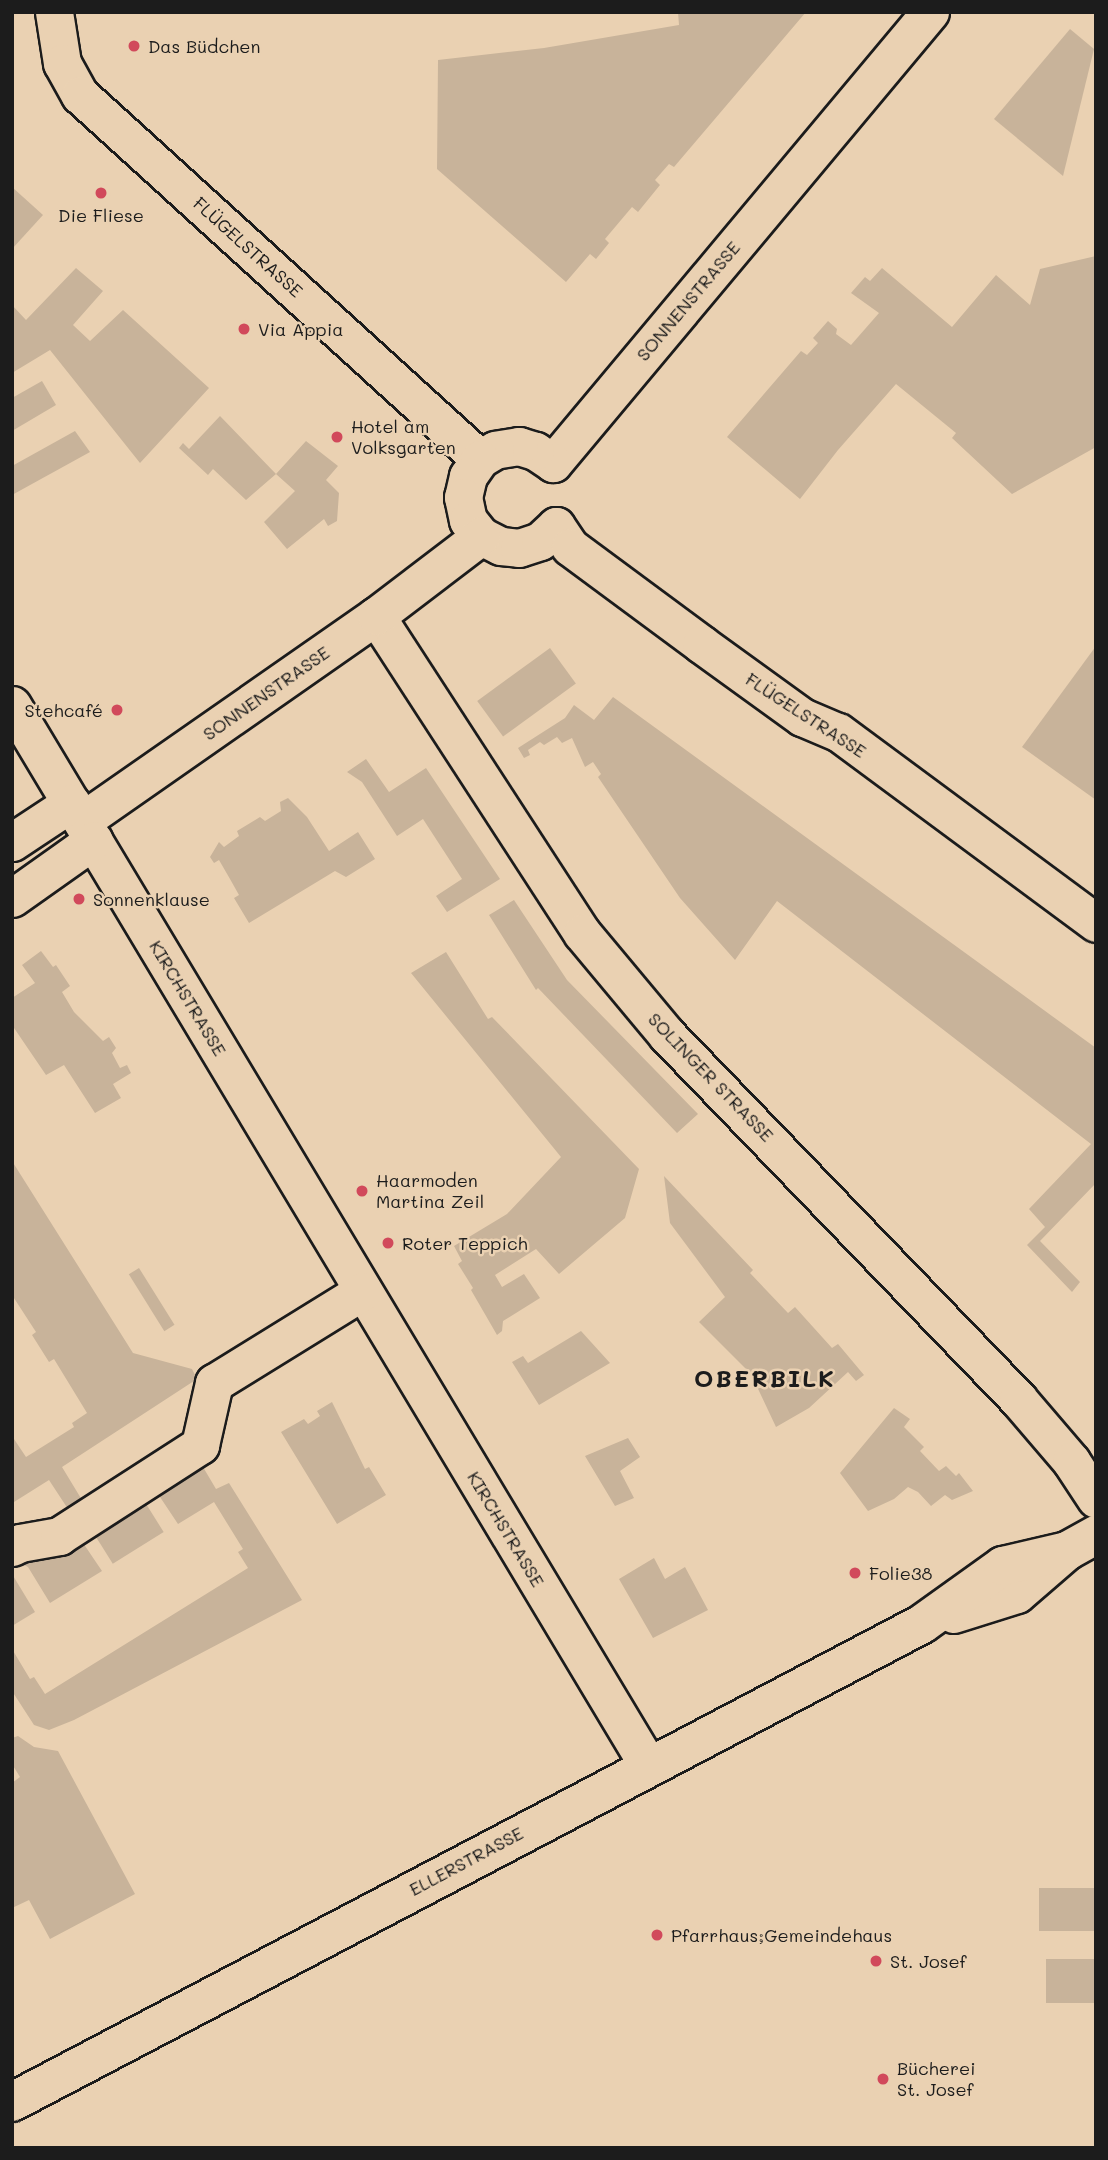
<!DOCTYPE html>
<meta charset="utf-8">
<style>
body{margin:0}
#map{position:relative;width:1108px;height:2160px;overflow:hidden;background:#ead1b2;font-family:Mali,sans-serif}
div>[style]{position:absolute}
.green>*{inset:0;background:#c8b39a;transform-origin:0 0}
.roads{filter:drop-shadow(2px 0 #1c1c1c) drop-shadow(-2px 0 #1c1c1c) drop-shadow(0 2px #1c1c1c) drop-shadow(0 -2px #1c1c1c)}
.street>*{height:37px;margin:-18.5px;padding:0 18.5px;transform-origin:18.5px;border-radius:18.5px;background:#ead1b2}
.secondary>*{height:38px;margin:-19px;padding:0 19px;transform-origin:19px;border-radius:19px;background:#ead1b2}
.dots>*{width:19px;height:19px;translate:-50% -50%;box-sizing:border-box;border:4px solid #ead1b2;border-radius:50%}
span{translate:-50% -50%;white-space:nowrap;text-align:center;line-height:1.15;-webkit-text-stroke:5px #ead1b2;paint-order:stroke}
.poi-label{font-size:18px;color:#1c1c1c}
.left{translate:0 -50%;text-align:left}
.right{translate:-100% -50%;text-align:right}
.street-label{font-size:18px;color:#1c1c1c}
.district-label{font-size:24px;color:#1c1c1c;font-weight:700;letter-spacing:2px}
.frame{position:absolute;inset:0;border:14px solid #1c1c1c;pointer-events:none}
</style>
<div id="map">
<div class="green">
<div style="clip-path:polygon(678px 12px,806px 12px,674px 167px,669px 164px,655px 180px,660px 185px,638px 212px,632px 207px,605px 239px,609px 243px,596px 259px,590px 254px,566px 282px,437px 169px,438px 60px,544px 48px,679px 25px)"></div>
<div style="clip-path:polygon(1070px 29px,1094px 49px,1063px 176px,994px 119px)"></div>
<div style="clip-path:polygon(12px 187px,43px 215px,12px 249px)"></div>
<div style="clip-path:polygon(1096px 256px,1096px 447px,1012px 494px,952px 438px,956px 433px,896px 384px,838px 450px,800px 499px,727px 437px,801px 351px,807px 355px,818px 343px,813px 338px,828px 321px,837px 329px,836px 334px,851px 345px,879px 313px,851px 293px,865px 277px,870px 281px,882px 268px,952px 327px,996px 275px,1030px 305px,1040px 269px)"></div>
<div style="clip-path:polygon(76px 268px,103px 291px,73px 325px,90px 341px,123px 310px,209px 388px,140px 463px,50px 350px,12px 373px,12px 305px,26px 320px)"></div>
<div style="clip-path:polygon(42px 381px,56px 405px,12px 431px,12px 398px)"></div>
<div style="clip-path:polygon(220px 416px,276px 474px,306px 441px,338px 466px,326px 480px,339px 493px,337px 521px,328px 526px,324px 519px,287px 549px,264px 522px,295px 491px,276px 474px,246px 500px,213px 469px,208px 475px,179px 448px,183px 443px,189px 449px)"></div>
<div style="clip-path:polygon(75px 431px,90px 452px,12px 495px,12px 466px)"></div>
<div style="clip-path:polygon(1096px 646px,1096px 800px,1022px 747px)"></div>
<div style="left:550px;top:648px;width:44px;height:90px;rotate:54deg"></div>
<div style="clip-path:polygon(613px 697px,1096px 1048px,1096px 1183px,1040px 1241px,1080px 1282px,1072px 1292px,1027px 1245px,1045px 1227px,1029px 1209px,1091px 1144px,777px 901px,735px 960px,680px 898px,598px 777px,601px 774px,593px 762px,585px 767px,572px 738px,562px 743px,557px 737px,544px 745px,540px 742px,528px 750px,530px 755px,524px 758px,518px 748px,565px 718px,574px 705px,594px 720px)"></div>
<div style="clip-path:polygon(366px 759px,389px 792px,426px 768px,500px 879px,447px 912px,436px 896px,462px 879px,423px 819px,397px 836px,362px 782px,347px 772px)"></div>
<div style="clip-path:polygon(288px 798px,307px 817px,329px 851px,358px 832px,375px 859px,346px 877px,335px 871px,249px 923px,234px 898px,239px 895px,230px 879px,219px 860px,214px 863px,210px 857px,219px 842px,224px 847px,239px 836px,237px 831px,260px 817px,265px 821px,281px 811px,280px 802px)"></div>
<div style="clip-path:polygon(514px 900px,567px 980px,698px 1114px,677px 1133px,538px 988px,536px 990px,489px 915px)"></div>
<div style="clip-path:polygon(41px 951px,53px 967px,56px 965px,70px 986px,62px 992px,74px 1012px,103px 1041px,109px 1037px,116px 1048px,112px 1053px,120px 1068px,127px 1065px,131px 1073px,113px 1084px,121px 1098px,95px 1113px,64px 1065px,46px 1075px,12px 1025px,12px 998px,35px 983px,22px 965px)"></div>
<div style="clip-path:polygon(446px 952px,488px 1019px,492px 1017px,639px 1169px,625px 1218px,559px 1274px,536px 1249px,495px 1275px,502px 1287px,524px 1274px,540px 1298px,503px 1321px,502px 1331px,497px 1335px,471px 1290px,473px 1288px,458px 1264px,462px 1261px,454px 1246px,507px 1214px,561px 1157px,411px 973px)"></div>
<div style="clip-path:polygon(12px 1161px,133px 1353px,192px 1369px,197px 1379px,62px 1467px,82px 1500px,68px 1509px,49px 1480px,14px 1502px,12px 1498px,12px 1436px,26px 1457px,74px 1427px,72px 1423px,87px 1413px,54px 1359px,49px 1362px,32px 1335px,36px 1332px,12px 1295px)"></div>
<div style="clip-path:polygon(664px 1176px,753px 1270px,750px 1273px,788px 1313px,795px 1307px,832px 1348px,838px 1344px,864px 1375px,856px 1381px,848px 1372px,809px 1408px,776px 1427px,751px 1374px,699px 1322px,725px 1297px,670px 1223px)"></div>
<div style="left:139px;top:1268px;width:67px;height:12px;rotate:58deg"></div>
<div style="clip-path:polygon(581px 1331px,610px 1363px,539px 1405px,512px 1362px,523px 1356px,528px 1363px)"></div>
<div style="clip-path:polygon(332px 1402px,365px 1469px,369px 1467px,386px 1495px,337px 1524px,281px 1432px,304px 1419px,308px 1424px,320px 1416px,317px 1411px)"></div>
<div style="clip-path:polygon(894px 1408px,910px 1419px,904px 1427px,924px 1447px,920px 1451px,939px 1471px,946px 1466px,956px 1476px,959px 1473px,973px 1491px,952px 1500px,945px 1495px,931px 1506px,918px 1492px,908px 1487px,894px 1499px,868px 1511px,840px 1473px)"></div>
<div style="clip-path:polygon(628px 1438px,640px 1457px,620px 1471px,634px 1498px,615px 1506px,585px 1456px)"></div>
<div style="clip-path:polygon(200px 1462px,216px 1489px,229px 1483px,302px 1600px,74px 1720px,49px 1730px,34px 1725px,12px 1691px,12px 1649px,30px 1679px,34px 1677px,45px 1694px,248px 1568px,238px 1552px,243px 1549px,214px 1502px,178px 1524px,156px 1491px)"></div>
<div style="left:143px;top:1499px;width:39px;height:60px;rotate:58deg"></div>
<div style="clip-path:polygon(79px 1537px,102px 1571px,50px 1603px,28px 1567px,19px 1562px)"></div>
<div style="clip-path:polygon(654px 1558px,665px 1579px,685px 1567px,708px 1610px,653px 1638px,619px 1579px)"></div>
<div style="clip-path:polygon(12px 1574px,35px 1612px,12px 1626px)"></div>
<div style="clip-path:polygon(18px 1736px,34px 1747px,58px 1751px,135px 1894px,50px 1939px,29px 1900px,12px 1908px,12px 1783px,20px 1777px,12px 1764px,12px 1738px)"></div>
<div style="left:1096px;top:1888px;width:43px;height:57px;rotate:90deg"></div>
<div style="left:1096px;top:1959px;width:44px;height:50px;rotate:90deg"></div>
</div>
<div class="roads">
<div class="street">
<div style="left:54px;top:12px;width:52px;rotate:81.1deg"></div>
<div style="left:62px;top:63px;width:37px;rotate:61deg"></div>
<div style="left:80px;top:95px;width:541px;rotate:42.3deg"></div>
<div style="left:930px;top:12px;width:588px;rotate:129.89deg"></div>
<div style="left:553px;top:463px;width:22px;rotate:-146deg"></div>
<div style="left:535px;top:451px;width:17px;rotate:-163deg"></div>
<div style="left:519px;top:446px;width:24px;rotate:171deg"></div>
<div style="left:495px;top:450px;width:17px;rotate:149deg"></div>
<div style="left:480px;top:459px;width:21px;rotate:125deg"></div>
<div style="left:468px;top:476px;width:22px;rotate:103deg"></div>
<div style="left:463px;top:497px;width:24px;rotate:78deg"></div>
<div style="left:468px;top:520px;width:21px;rotate:51deg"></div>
<div style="left:481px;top:536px;width:22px;rotate:27deg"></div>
<div style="left:501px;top:546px;width:18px;rotate:6deg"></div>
<div style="left:519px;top:548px;width:22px;rotate:-18deg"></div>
<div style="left:540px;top:541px;width:22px;rotate:-43deg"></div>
<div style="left:556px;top:526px;width:25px;rotate:56deg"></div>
<div style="left:570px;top:547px;width:163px;rotate:36.5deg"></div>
<div style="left:701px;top:644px;width:125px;rotate:35.9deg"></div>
<div style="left:802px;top:717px;width:39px;rotate:23deg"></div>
<div style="left:838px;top:732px;width:321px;rotate:36.5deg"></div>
<div style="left:376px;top:616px;width:378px;rotate:57deg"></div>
<div style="left:582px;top:933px;width:133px;rotate:50.2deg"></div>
<div style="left:667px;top:1035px;width:506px;rotate:46.04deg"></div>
<div style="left:1018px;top:1399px;width:82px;rotate:49.5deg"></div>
<div style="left:1071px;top:1461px;width:45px;rotate:56.7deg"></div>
<div style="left:12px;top:705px;width:1238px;rotate:59.04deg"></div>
<div style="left:82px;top:821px;width:358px;rotate:-34.9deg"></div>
<div style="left:376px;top:616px;width:132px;rotate:-37.3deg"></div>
<div style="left:12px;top:842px;width:71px;rotate:-33.5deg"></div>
<div style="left:12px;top:898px;width:100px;rotate:-35.3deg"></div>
<div style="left:12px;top:1547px;width:9px;rotate:-27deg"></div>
<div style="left:20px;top:1543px;width:40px;rotate:-10deg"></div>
<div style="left:59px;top:1536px;width:168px;rotate:-32.8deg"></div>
<div style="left:200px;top:1445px;width:64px;rotate:-77.3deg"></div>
<div style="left:214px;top:1383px;width:175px;rotate:-31.7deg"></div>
</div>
<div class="secondary">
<div style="left:954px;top:1614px;width:66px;rotate:-17.6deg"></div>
<div style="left:1017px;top:1594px;width:66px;rotate:-40.7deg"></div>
<div style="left:1067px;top:1551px;width:33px;rotate:-29deg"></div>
<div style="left:12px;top:2102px;width:1028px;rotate:-27.71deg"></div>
<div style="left:922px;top:1624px;width:100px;rotate:-35.6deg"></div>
<div style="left:1003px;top:1566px;width:66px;rotate:-13.2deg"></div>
</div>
</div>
<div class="dots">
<div style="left:134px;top:46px;background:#d1495b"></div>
<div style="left:101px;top:193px;background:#d1495b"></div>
<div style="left:244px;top:329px;background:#d1495b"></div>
<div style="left:337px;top:437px;background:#d1495b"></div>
<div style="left:117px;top:710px;background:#d1495b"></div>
<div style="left:79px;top:899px;background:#d1495b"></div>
<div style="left:362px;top:1191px;background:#d1495b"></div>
<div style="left:388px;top:1243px;background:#d1495b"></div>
<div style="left:855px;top:1573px;background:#d1495b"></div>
<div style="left:657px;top:1935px;background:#d1495b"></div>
<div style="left:876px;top:1961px;background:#d1495b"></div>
<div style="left:883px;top:2079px;background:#d1495b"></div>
</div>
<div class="poi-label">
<span class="left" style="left:148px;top:46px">Das Büdchen</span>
<span style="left:101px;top:215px">Die Fliese</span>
<span class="left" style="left:258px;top:329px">Via Appia</span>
<span class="left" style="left:351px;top:437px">Hotel am<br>Volksgarten</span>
<span class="right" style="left:103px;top:710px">Stehcafé</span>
<span class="left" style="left:93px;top:899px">Sonnenklause</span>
<span class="left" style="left:376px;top:1191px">Haarmoden<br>Martina Zeil</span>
<span class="left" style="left:402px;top:1243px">Roter Teppich</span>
<span class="left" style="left:869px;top:1573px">Folie38</span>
<span class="left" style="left:671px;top:1935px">Pfarrhaus;Gemeindehaus</span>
<span class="left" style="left:890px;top:1961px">St. Josef</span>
<span class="left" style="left:897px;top:2079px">Bücherei<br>St. Josef</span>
</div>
<div class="street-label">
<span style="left:248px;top:247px;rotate:42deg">FLÜGELSTRASSE</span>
<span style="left:688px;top:301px;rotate:-50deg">SONNENSTRASSE</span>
<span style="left:266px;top:693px;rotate:-35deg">SONNENSTRASSE</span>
<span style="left:806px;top:715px;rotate:33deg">FLÜGELSTRASSE</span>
<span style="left:188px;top:998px;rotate:59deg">KIRCHSTRASSE</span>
<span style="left:711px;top:1077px;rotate:46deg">SOLINGER STRASSE</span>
<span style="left:506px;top:1529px;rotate:59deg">KIRCHSTRASSE</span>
<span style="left:466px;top:1861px;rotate:-28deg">ELLERSTRASSE</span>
</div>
<div class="district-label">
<span style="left:765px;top:1378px">OBERBILK</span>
</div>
<div class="frame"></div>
</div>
